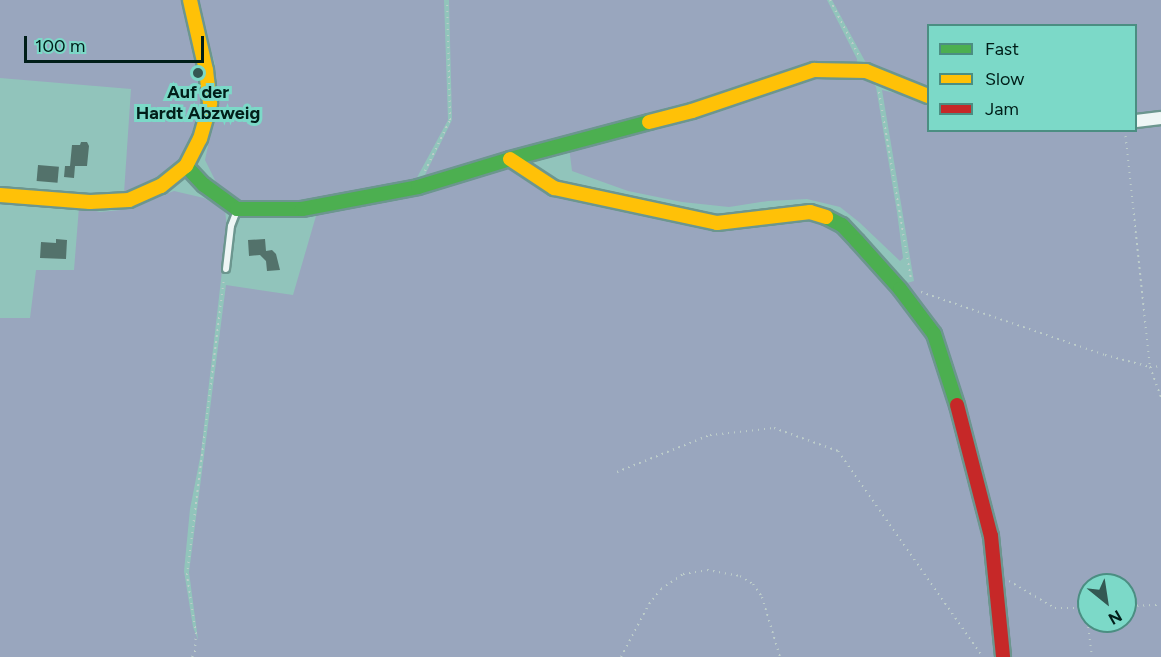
<!DOCTYPE html>
<style>
body{margin:0}
#map{position:relative;width:1161px;height:657px;overflow:hidden;background:#91c4bb;font-family:Figtree,sans-serif}
div>[style]{position:absolute}
.green>*{inset:0;background:#99a6be}
.building>*{inset:0;background:#53726b;transform-origin:0 0}
.path>*{height:2px;margin-top:-1px;transform-origin:0;background:repeating-linear-gradient(90deg,#bdcdca 0 1.5px,transparent 0 6px)}
.roads{filter:drop-shadow(2px 0 #6c968f) drop-shadow(-2px 0 #6c968f) drop-shadow(0 2px #6c968f) drop-shadow(0 -2px #6c968f)}
.lane>*{height:6px;margin:-3px;padding:0 3px;transform-origin:3px;border-radius:3px;background:#eef6f5}
.street>*{height:12px;margin:-6px;padding:0 6px;transform-origin:6px;border-radius:6px;background:#eef6f5}
.fast>*{height:14px;margin:-7px;padding:0 7px;transform-origin:7px;border-radius:7px;background:#4caf50}
.slow>*{height:14px;margin:-7px;padding:0 7px;transform-origin:7px;border-radius:7px;background:#ffc107}
.jam>*{height:14px;margin:-7px;padding:0 7px;transform-origin:7px;border-radius:7px;background:#c62828}
.dots>*{width:16px;height:16px;translate:-50% -50%;box-sizing:border-box;border:3px solid #7cd9c8;border-radius:50%}
span{translate:-50% -50%;white-space:nowrap;text-align:center;line-height:1.15;-webkit-text-stroke:6px #7cd9c8;paint-order:stroke}
.poi-label{font-size:18px;color:#011e19;font-weight:700}
.legend{position:absolute;left:927px;top:24px;width:210px;height:108px;box-sizing:border-box;background:#7cd9c8;border:2px solid #4b8e82;margin:0;padding:8px 10px;list-style:none;font-size:18px;color:#011e19}
.legend li{display:flex;align-items:center;gap:12px;height:30px}
.legend b{width:30px;border:2px solid #4b8e82}
.north{position:absolute;left:1077px;top:573px;width:60px;height:60px;box-sizing:border-box;background:#7cd9c8;border:2px solid #4b8e82;border-radius:50%;rotate:150deg;font-size:16px;font-weight:700;line-height:24px;text-align:center;color:#011e19}
.north::after{content:'';display:block;margin:auto;width:21px;height:27px;background:#335852;clip-path:polygon(50% 0,100% 100%,50% 72%,0 100%)}
.scale{position:absolute;left:24px;top:36px;width:180px;height:27px;box-sizing:border-box;border:3px solid #011e19;border-top:0;padding-left:8px;font-size:18px;line-height:21px;white-space:nowrap;color:#011e19;-webkit-text-stroke:4px #7cd9c8;paint-order:stroke}
</style>
<div id="map">
<div class="green">
<div style="clip-path:polygon(0 0,182px 0,201px 90px,200px 110px,188px 148px,176px 165px,156px 181px,124px 193px,131px 89px,0 78px)"></div>
<div style="clip-path:polygon(196px 0,444px 0,448px 120px,414px 183px,289px 203px,240px 202px,217px 184px,205px 160px,216px 108px,215px 64px)"></div>
<div style="clip-path:polygon(449px 0,827px 0,857px 59px,857px 64px,692px 102px,423px 179px,452px 120px)"></div>
<div style="clip-path:polygon(evenodd,832px 0,1161px 0,1161px 657px,0 657px,0 318px,30px 318px,36px 270px,74px 270px,79px 207px,100px 212px,121px 210px,174px 191px,204px 198px,225px 210px,227px 228px,201px 453px,190px 509px,184px 571px,193px 627px,198px 640px,189px 572px,226px 285px,293px 295px,318px 209px,509px 169px,528px 178px,707px 225px,802px 217px,841px 231px,894px 287px,914px 281px,882px 90px,928px 101px,928px 130px,1136px 130px,1136px 26px,928px 26px,928px 92px,866px 63px,832px 0,1089px 585px,1125px 585px,1125px 621px,1089px 621px,1089px 585px)"></div>
<div style="clip-path:polygon(814px 76px,869px 77px,876px 87px,897px 212px,903px 258px,900px 261px,859px 222px,840px 207px,807px 199px,768px 201px,729px 207px,682px 202px,628px 191px,572px 171px,569px 147px)"></div>
</div>
<div class="building">
<div style="clip-path:polygon(81px 142px,87px 142px,89px 146px,87px 166px,75px 166px,74px 178px,64px 177px,65px 166px,70px 166px,72px 145px,80px 145px)"></div>
<div style="left:38px;top:165px;width:21px;height:16px;rotate:5deg"></div>
<div style="clip-path:polygon(56px 239px,67px 240px,66px 259px,40px 258px,41px 242px,56px 243px)"></div>
<div style="clip-path:polygon(265px 239px,266px 251px,272px 250px,276px 254px,280px 270px,267px 271px,266px 261px,260px 255px,249px 256px,248px 240px)"></div>
</div>
<div class="path">
<div style="left:830px;top:0;width:63px;rotate:62.6deg"></div>
<div style="left:879px;top:92px;width:190px;rotate:80.3deg"></div>
<div style="left:1125px;top:130px;width:238px;rotate:84deg"></div>
<div style="left:1150px;top:367px;width:33px;rotate:70deg"></div>
<div style="left:425px;top:171px;width:57px;rotate:-63.9deg"></div>
<div style="left:450px;top:120px;width:120px;rotate:-91.4deg"></div>
<div style="left:921px;top:292px;width:194px;rotate:18.9deg"></div>
<div style="left:1105px;top:355px;width:47px;rotate:14.9deg"></div>
<div style="left:1150px;top:367px;width:11px;rotate:-5deg"></div>
<div style="left:617px;top:472px;width:100px;rotate:-21.7deg"></div>
<div style="left:710px;top:435px;width:64px;rotate:-6.2deg"></div>
<div style="left:774px;top:428px;width:68px;rotate:19.8deg"></div>
<div style="left:838px;top:451px;width:252px;rotate:54.9deg"></div>
<div style="left:1009px;top:581px;width:53px;rotate:30.4deg"></div>
<div style="left:1055px;top:608px;width:34px"></div>
<div style="left:1125px;top:606px;width:36px;rotate:-2deg"></div>
<div style="left:1086px;top:609px;width:48px;rotate:82.9deg"></div>
<div style="left:192px;top:657px;width:6px;rotate:-59deg"></div>
<div style="left:195px;top:652px;width:18px;rotate:-87deg"></div>
<div style="left:196px;top:634px;width:60px;rotate:-98.7deg"></div>
<div style="left:187px;top:575px;width:299px;rotate:-82.9deg"></div>
<div style="left:621px;top:657px;width:60px;rotate:-62.2deg"></div>
<div style="left:649px;top:604px;width:19px;rotate:-51deg"></div>
<div style="left:661px;top:589px;width:27px;rotate:-34deg"></div>
<div style="left:683px;top:574px;width:24px;rotate:-9deg"></div>
<div style="left:707px;top:570px;width:34px;rotate:10deg"></div>
<div style="left:740px;top:576px;width:15px;rotate:32deg"></div>
<div style="left:753px;top:584px;width:16px;rotate:55deg"></div>
<div style="left:762px;top:597px;width:63px;rotate:73.3deg"></div>
</div>
<div class="roads">
<div class="lane">
<div style="left:226px;top:269px;width:43px;rotate:-83.4deg"></div>
<div style="left:231px;top:226px;width:17px;rotate:-69deg"></div>
</div>
<div class="street">
<div style="left:1136px;top:121px;width:25px;rotate:-7deg"></div>
</div>
<div class="fast">
<div style="left:186px;top:166px;width:26px;rotate:47deg"></div>
<div style="left:204px;top:185px;width:41px;rotate:36deg"></div>
<div style="left:237px;top:209px;width:65px"></div>
<div style="left:302px;top:209px;width:118px;rotate:-10.7deg"></div>
<div style="left:418px;top:187px;width:96px;rotate:-16.9deg"></div>
<div style="left:510px;top:159px;width:144px;rotate:-14.9deg"></div>
<div style="left:826px;top:217px;width:18px;rotate:27deg"></div>
<div style="left:842px;top:225px;width:22px;rotate:47deg"></div>
<div style="left:857px;top:241px;width:64px;rotate:48.1deg"></div>
<div style="left:900px;top:289px;width:56px;rotate:52.9deg"></div>
<div style="left:934px;top:334px;width:75px;rotate:72.1deg"></div>
</div>
<div class="slow">
<div style="left:649px;top:122px;width:44px;rotate:-14.3deg"></div>
<div style="left:692px;top:111px;width:129px;rotate:-18.6deg"></div>
<div style="left:814px;top:70px;width:52px;rotate:1.1deg"></div>
<div style="left:866px;top:71px;width:67px;rotate:22deg"></div>
<div style="left:510px;top:159px;width:53px;rotate:33.4deg"></div>
<div style="left:554px;top:188px;width:167px;rotate:12.1deg"></div>
<div style="left:717px;top:223px;width:94px;rotate:-6.7deg"></div>
<div style="left:810px;top:212px;width:17px;rotate:17deg"></div>
<div style="left:0;top:195px;width:90px;rotate:4.4deg"></div>
<div style="left:90px;top:202px;width:39px;rotate:-3deg"></div>
<div style="left:129px;top:200px;width:35px;rotate:-24deg"></div>
<div style="left:161px;top:186px;width:32px;rotate:-39deg"></div>
<div style="left:186px;top:166px;width:30px;rotate:-63deg"></div>
<div style="left:200px;top:139px;width:37px;rotate:-74deg"></div>
<div style="left:210px;top:103px;width:33px;rotate:-97deg"></div>
<div style="left:206px;top:70px;width:72px;rotate:-102.9deg"></div>
</div>
<div class="jam">
<div style="left:957px;top:405px;width:135px;rotate:75.5deg"></div>
<div style="left:991px;top:536px;width:122px;rotate:84.3deg"></div>
</div>
</div>
<div class="dots">
<div style="left:198px;top:73px;background:#335852"></div>
</div>
<div class="poi-label">
<span style="left:198px;top:103px">Auf der<br>Hardt Abzweig</span>
</div>
<ul class="legend">
<li><b style="height:8px;background:#4caf50"></b>Fast</li>
<li><b style="height:8px;background:#ffc107"></b>Slow</li>
<li><b style="height:8px;background:#c62828"></b>Jam</li>
</ul>
<div class="north">N</div>
<div class="scale">100 m</div>
</div>
